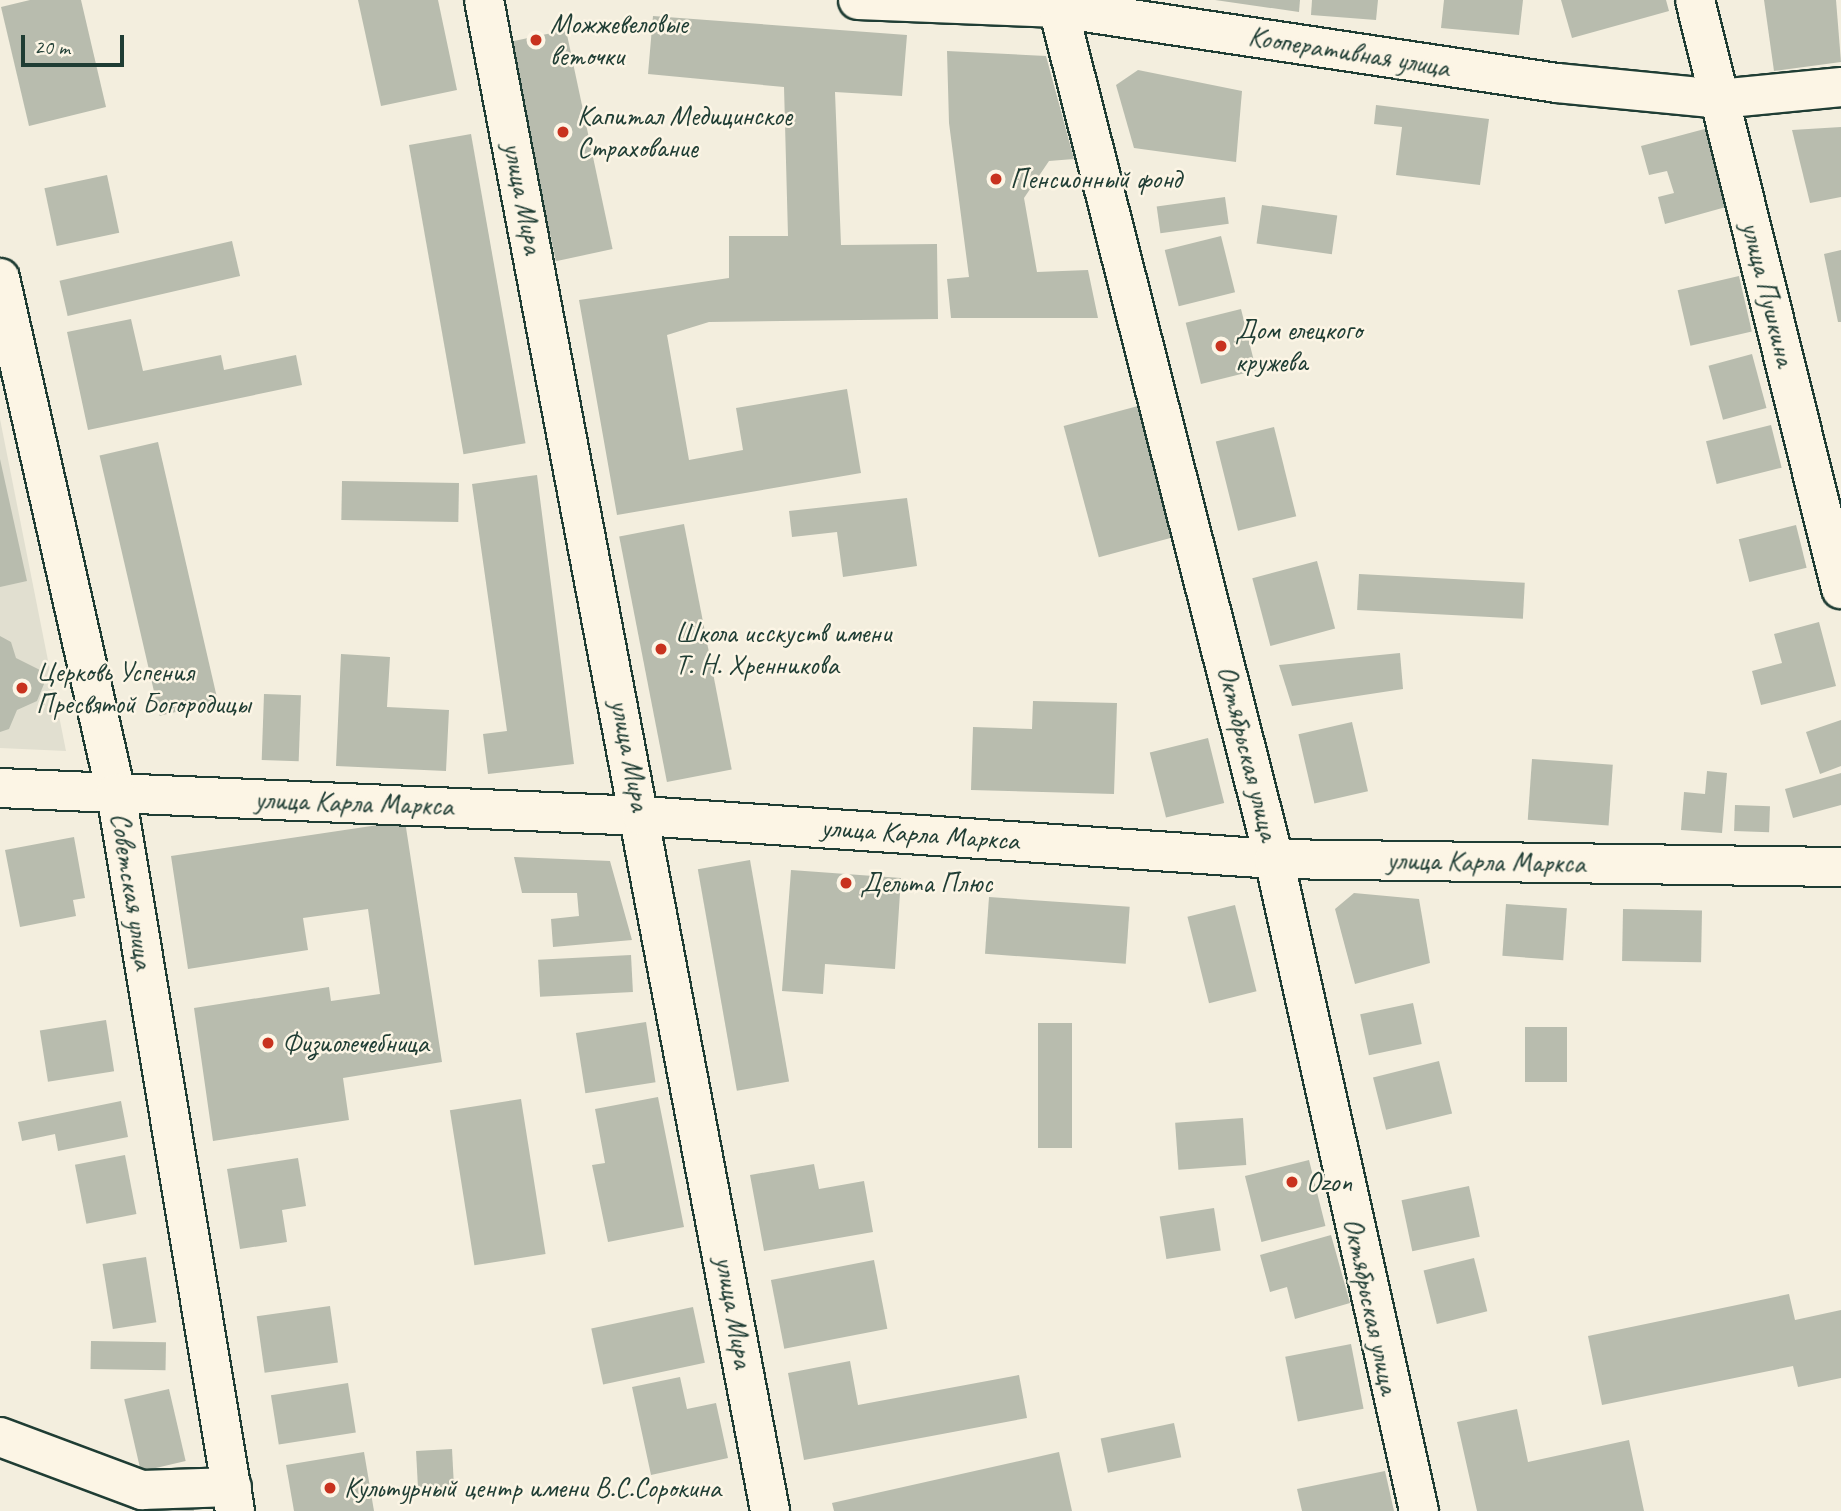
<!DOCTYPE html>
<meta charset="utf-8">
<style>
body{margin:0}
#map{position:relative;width:1841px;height:1511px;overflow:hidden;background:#f3eede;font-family:Caveat,sans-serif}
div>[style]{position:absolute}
.built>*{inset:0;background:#e1dfd0}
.building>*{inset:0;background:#b8bcae;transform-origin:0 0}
.roads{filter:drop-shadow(2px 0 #1f3d34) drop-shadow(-2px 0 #1f3d34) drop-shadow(0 2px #1f3d34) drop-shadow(0 -2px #1f3d34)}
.minor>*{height:38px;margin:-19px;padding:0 19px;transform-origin:19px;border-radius:19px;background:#fcf5e5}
.major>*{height:38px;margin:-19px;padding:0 19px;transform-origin:19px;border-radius:19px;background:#fcf5e5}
.dots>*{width:19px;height:19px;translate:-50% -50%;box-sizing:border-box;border:4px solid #fcf5e5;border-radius:50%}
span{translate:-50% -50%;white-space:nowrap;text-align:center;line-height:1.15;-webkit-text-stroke:5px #fcf5e5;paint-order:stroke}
.poi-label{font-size:28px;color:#1f3d34}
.left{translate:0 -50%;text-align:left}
.street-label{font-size:28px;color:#1f3d34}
.scale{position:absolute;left:21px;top:35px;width:103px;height:32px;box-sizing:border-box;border:4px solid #1f3d34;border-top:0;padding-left:9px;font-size:21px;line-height:24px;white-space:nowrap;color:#1f3d34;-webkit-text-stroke:5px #fcf5e5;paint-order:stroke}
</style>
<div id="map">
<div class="built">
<div style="clip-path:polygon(0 419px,66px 751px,0 748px)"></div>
</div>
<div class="building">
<div style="clip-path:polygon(30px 0,81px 0,106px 107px,29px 126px,1px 7px)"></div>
<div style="clip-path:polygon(358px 0,438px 0,457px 90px,381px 106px)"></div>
<div style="clip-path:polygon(1215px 0,1300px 0,1299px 12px)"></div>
<div style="clip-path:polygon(1312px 0,1378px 0,1376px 20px,1311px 15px)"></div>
<div style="clip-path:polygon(1444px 0,1523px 0,1519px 35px,1441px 28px)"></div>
<div style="clip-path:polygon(1561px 0,1666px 0,1669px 11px,1572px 38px)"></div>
<div style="clip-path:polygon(1764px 0,1836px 0,1841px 62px,1774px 71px)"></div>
<div style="clip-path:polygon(653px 16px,907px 35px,902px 96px,835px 92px,841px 245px,937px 244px,938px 319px,709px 322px,667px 335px,689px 460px,743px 450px,736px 408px,847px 389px,861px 473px,617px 515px,579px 300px,729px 278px,729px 236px,788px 236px,784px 87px,648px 74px)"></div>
<div style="left:566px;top:30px;width:224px;height:58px;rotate:78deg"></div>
<div style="clip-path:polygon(947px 51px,1046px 56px,1074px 159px,1049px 161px,1024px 198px,1037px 272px,1088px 270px,1098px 318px,951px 318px,947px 279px,969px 277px,949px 123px)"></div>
<div style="clip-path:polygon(1138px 70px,1242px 91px,1236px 162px,1134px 148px,1116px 85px)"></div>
<div style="clip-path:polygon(1376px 105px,1489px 119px,1480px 185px,1396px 175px,1402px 127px,1374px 124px)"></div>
<div style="clip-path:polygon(1712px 127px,1733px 205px,1665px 224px,1658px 197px,1674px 193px,1667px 171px,1649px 175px,1641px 146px)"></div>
<div style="clip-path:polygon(1841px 127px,1841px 197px,1810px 203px,1792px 130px)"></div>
<div style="left:471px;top:134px;width:314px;height:63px;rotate:80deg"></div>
<div style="left:107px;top:175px;width:59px;height:64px;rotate:78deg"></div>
<div style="left:1225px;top:197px;width:27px;height:69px;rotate:82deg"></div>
<div style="left:1262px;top:205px;width:76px;height:39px;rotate:8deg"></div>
<div style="left:1221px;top:236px;width:58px;height:58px;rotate:76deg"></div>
<div style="left:232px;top:241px;width:36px;height:177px;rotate:77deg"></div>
<div style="clip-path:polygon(1841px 250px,1841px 322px,1838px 322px,1824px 254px)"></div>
<div style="left:1739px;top:276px;width:57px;height:63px;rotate:77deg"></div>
<div style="left:1241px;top:309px;width:63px;height:57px;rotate:76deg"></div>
<div style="clip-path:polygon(131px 319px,143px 371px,221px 355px,224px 370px,296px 355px,302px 385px,88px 430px,67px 332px)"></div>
<div style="left:1752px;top:354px;width:56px;height:45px;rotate:75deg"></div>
<div style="left:1138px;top:406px;width:136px;height:77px;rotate:75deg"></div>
<div style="left:1771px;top:425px;width:44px;height:67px;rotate:76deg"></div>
<div style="left:1274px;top:427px;width:92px;height:60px;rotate:76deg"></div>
<div style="left:158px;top:442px;width:267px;height:60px;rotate:77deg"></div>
<div style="clip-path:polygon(0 459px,27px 581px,0 587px)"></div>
<div style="clip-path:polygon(537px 475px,574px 764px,488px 774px,483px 734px,507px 731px,472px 484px)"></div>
<div style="left:342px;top:481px;width:117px;height:39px;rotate:1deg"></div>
<div style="clip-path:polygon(907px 498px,917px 566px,843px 577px,837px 532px,792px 537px,789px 511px)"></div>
<div style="left:684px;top:524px;width:250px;height:66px;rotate:79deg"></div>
<div style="left:1796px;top:525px;width:44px;height:59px;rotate:76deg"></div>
<div style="left:1317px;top:561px;width:70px;height:67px;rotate:75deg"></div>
<div style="left:1359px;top:574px;width:166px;height:36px;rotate:3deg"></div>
<div style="clip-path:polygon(1819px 622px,1836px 686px,1761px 705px,1752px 671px,1782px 663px,1774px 634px)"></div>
<div style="clip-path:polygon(0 636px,11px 642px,16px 658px,40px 670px,44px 684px,37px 701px,17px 710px,9px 729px,0 732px)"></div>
<div style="clip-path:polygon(1400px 653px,1403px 689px,1292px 706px,1279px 665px)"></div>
<div style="clip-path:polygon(341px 654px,390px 657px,387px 707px,449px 710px,446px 771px,336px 766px)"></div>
<div style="left:264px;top:694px;width:37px;height:66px;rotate:2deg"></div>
<div style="clip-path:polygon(1033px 701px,1117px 703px,1114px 794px,971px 790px,973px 727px,1032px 729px)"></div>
<div style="clip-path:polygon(1841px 720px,1841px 766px,1820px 774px,1806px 732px)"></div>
<div style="left:1352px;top:722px;width:71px;height:55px;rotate:77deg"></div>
<div style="left:1208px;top:738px;width:67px;height:60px;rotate:76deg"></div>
<div style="left:1532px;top:759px;width:81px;height:61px;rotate:4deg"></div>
<div style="clip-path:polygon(1707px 771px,1727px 773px,1722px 833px,1681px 830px,1684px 792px,1705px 794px)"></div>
<div style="clip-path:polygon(1841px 773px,1841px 805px,1793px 818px,1785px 789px)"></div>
<div style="left:1735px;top:805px;width:35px;height:26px;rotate:2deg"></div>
<div style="clip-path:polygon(405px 821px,442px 1062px,343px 1078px,349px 1120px,213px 1141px,194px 1008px,329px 987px,331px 1001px,380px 994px,368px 909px,303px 918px,308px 950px,188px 969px,171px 856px)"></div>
<div style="clip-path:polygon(74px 837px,85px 898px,73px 900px,76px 916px,20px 927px,5px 850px)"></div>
<div style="clip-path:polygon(514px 857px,610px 861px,632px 940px,553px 947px,551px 919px,579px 916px,577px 893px,522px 893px)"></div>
<div style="left:750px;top:860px;width:225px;height:53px;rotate:80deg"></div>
<div style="clip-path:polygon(791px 870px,901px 878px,895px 969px,825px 964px,823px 994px,782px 991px)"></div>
<div style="clip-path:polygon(1354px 893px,1419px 899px,1430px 963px,1355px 984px,1335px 909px)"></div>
<div style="left:989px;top:897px;width:141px;height:57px;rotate:4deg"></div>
<div style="left:1506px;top:904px;width:61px;height:52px;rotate:4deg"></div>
<div style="left:1235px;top:905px;width:89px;height:49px;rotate:76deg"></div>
<div style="left:1623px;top:909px;width:79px;height:52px;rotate:1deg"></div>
<div style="left:631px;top:955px;width:37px;height:93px;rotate:87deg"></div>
<div style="left:1413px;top:1003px;width:42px;height:54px;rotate:78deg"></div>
<div style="left:106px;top:1020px;width:52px;height:67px;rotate:81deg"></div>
<div style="left:646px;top:1022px;width:61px;height:71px;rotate:81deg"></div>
<div style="left:1038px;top:1023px;width:34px;height:125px"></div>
<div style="left:1525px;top:1027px;width:42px;height:55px"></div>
<div style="left:1439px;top:1061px;width:54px;height:68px;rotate:76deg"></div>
<div style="clip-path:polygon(658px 1097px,684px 1227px,608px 1242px,592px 1165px,605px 1163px,595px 1109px)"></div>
<div style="left:521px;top:1099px;width:157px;height:72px;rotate:81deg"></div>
<div style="clip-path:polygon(121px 1101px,128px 1137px,58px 1151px,55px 1134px,22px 1141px,18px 1122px)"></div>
<div style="left:1243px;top:1118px;width:47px;height:68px;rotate:86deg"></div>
<div style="left:125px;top:1155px;width:60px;height:51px;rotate:79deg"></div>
<div style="clip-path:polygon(298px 1158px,306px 1206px,282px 1210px,287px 1242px,240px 1249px,227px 1169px)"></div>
<div style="left:1309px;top:1160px;width:68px;height:66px;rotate:76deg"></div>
<div style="clip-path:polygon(814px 1164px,819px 1189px,864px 1181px,873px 1232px,764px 1251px,750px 1175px)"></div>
<div style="left:1469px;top:1186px;width:52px;height:69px;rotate:78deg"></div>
<div style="left:1214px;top:1208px;width:43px;height:55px;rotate:81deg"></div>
<div style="clip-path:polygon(1331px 1235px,1350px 1303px,1295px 1319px,1287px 1287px,1270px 1292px,1260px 1255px)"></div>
<div style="left:146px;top:1257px;width:66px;height:44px;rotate:81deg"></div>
<div style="left:1474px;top:1258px;width:55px;height:52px;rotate:76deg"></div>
<div style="left:874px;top:1260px;width:70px;height:105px;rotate:79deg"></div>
<div style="clip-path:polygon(1789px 1294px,1795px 1320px,1841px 1310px,1841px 1378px,1798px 1387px,1793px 1366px,1602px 1405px,1588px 1336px)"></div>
<div style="left:330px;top:1306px;width:57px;height:74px;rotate:82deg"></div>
<div style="left:693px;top:1307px;width:57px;height:104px;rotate:78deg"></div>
<div style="left:91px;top:1341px;width:75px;height:28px;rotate:1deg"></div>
<div style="left:1351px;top:1344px;width:66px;height:67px;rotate:79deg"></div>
<div style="clip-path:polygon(850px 1361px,858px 1405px,1019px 1375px,1027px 1418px,804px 1460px,788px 1373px)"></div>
<div style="clip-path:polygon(680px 1377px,687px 1409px,716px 1403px,728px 1458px,651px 1475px,632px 1387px)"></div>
<div style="left:348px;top:1383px;width:50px;height:78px;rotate:81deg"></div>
<div style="left:169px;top:1389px;width:74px;height:46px;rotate:77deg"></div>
<div style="clip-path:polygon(1517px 1409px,1528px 1462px,1629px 1440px,1644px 1511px,1477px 1511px,1457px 1422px)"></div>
<div style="left:1174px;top:1423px;width:35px;height:75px;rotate:78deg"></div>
<div style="left:452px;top:1449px;width:43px;height:36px;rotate:87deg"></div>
<div style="clip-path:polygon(364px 1452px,374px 1511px,294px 1511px,286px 1465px)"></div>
<div style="clip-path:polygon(1059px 1452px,1072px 1511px,834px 1511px,832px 1503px)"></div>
<div style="clip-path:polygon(1385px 1471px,1394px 1511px,1302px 1511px,1297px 1489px)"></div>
<div style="clip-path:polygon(192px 1500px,194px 1511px,148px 1511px,147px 1507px)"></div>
</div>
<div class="roads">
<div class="minor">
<div style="left:484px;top:0;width:1538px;rotate:79.28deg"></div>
<div style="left:858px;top:0;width:200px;rotate:2.3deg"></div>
<div style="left:1058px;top:8px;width:505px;rotate:8.55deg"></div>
<div style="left:1557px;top:83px;width:163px;rotate:5.6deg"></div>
<div style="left:1719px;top:99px;width:123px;rotate:-5.6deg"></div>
<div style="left:1056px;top:0;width:886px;rotate:75.76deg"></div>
<div style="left:1274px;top:859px;width:668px;rotate:77.46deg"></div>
<div style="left:1695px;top:0;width:607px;rotate:76.08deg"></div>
<div style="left:0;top:278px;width:528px;rotate:77.31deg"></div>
<div style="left:0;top:1437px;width:152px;rotate:20.5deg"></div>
<div style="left:142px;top:1490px;width:90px;rotate:-1.9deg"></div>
</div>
<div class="major">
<div style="left:0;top:788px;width:643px;rotate:2.5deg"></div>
<div style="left:642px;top:816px;width:633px;rotate:3.89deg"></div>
<div style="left:1274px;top:859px;width:567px;rotate:0.81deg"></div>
<div style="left:116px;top:793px;width:728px;rotate:80.59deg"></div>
</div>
</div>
<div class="dots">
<div style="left:536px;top:40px;background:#c8321e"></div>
<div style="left:563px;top:132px;background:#c8321e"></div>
<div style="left:996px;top:179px;background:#c8321e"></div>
<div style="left:1221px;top:346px;background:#c8321e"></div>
<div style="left:661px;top:649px;background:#c8321e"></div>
<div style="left:22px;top:688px;background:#c8321e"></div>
<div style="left:846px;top:883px;background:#c8321e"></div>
<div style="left:268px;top:1043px;background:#c8321e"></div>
<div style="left:1292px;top:1182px;background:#c8321e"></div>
<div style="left:330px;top:1488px;background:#c8321e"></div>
</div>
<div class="poi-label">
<span class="left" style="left:550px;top:40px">Можжевеловые<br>веточки</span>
<span class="left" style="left:577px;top:132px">Капитал Медицинское<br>Страхование</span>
<span class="left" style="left:1010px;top:179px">Пенсионный фонд</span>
<span class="left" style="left:1235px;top:346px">Дом елецкого<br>кружева</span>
<span class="left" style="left:675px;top:649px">Школа исскуств имени<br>Т. Н. Хренникова</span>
<span class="left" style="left:36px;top:688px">Церковь Успения<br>Пресвятой Богородицы</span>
<span class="left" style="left:860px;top:883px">Дельта Плюс</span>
<span class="left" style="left:282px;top:1043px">Физиолечебница</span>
<span class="left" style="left:1306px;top:1182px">Ozon</span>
<span class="left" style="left:344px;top:1488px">Культурный центр имени В.С.Сорокина</span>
</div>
<div class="street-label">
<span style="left:1349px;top:52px;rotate:9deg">Кооперативная улица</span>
<span style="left:523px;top:198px;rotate:79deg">улица Мира</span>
<span style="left:1768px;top:294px;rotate:76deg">улица Пушкина</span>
<span style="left:1248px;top:753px;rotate:76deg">Октябрьская улица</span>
<span style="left:630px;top:755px;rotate:79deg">улица Мира</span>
<span style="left:354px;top:803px;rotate:2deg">улица Карла Маркса</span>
<span style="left:920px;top:834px;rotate:4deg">улица Карла Маркса</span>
<span style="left:1486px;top:862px;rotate:1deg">улица Карла Маркса</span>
<span style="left:132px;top:891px;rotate:81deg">Советская улица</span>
<span style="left:1371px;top:1306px;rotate:78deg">Октябрьская улица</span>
<span style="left:734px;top:1312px;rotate:80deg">улица Мира</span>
</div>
<div class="scale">20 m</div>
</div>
